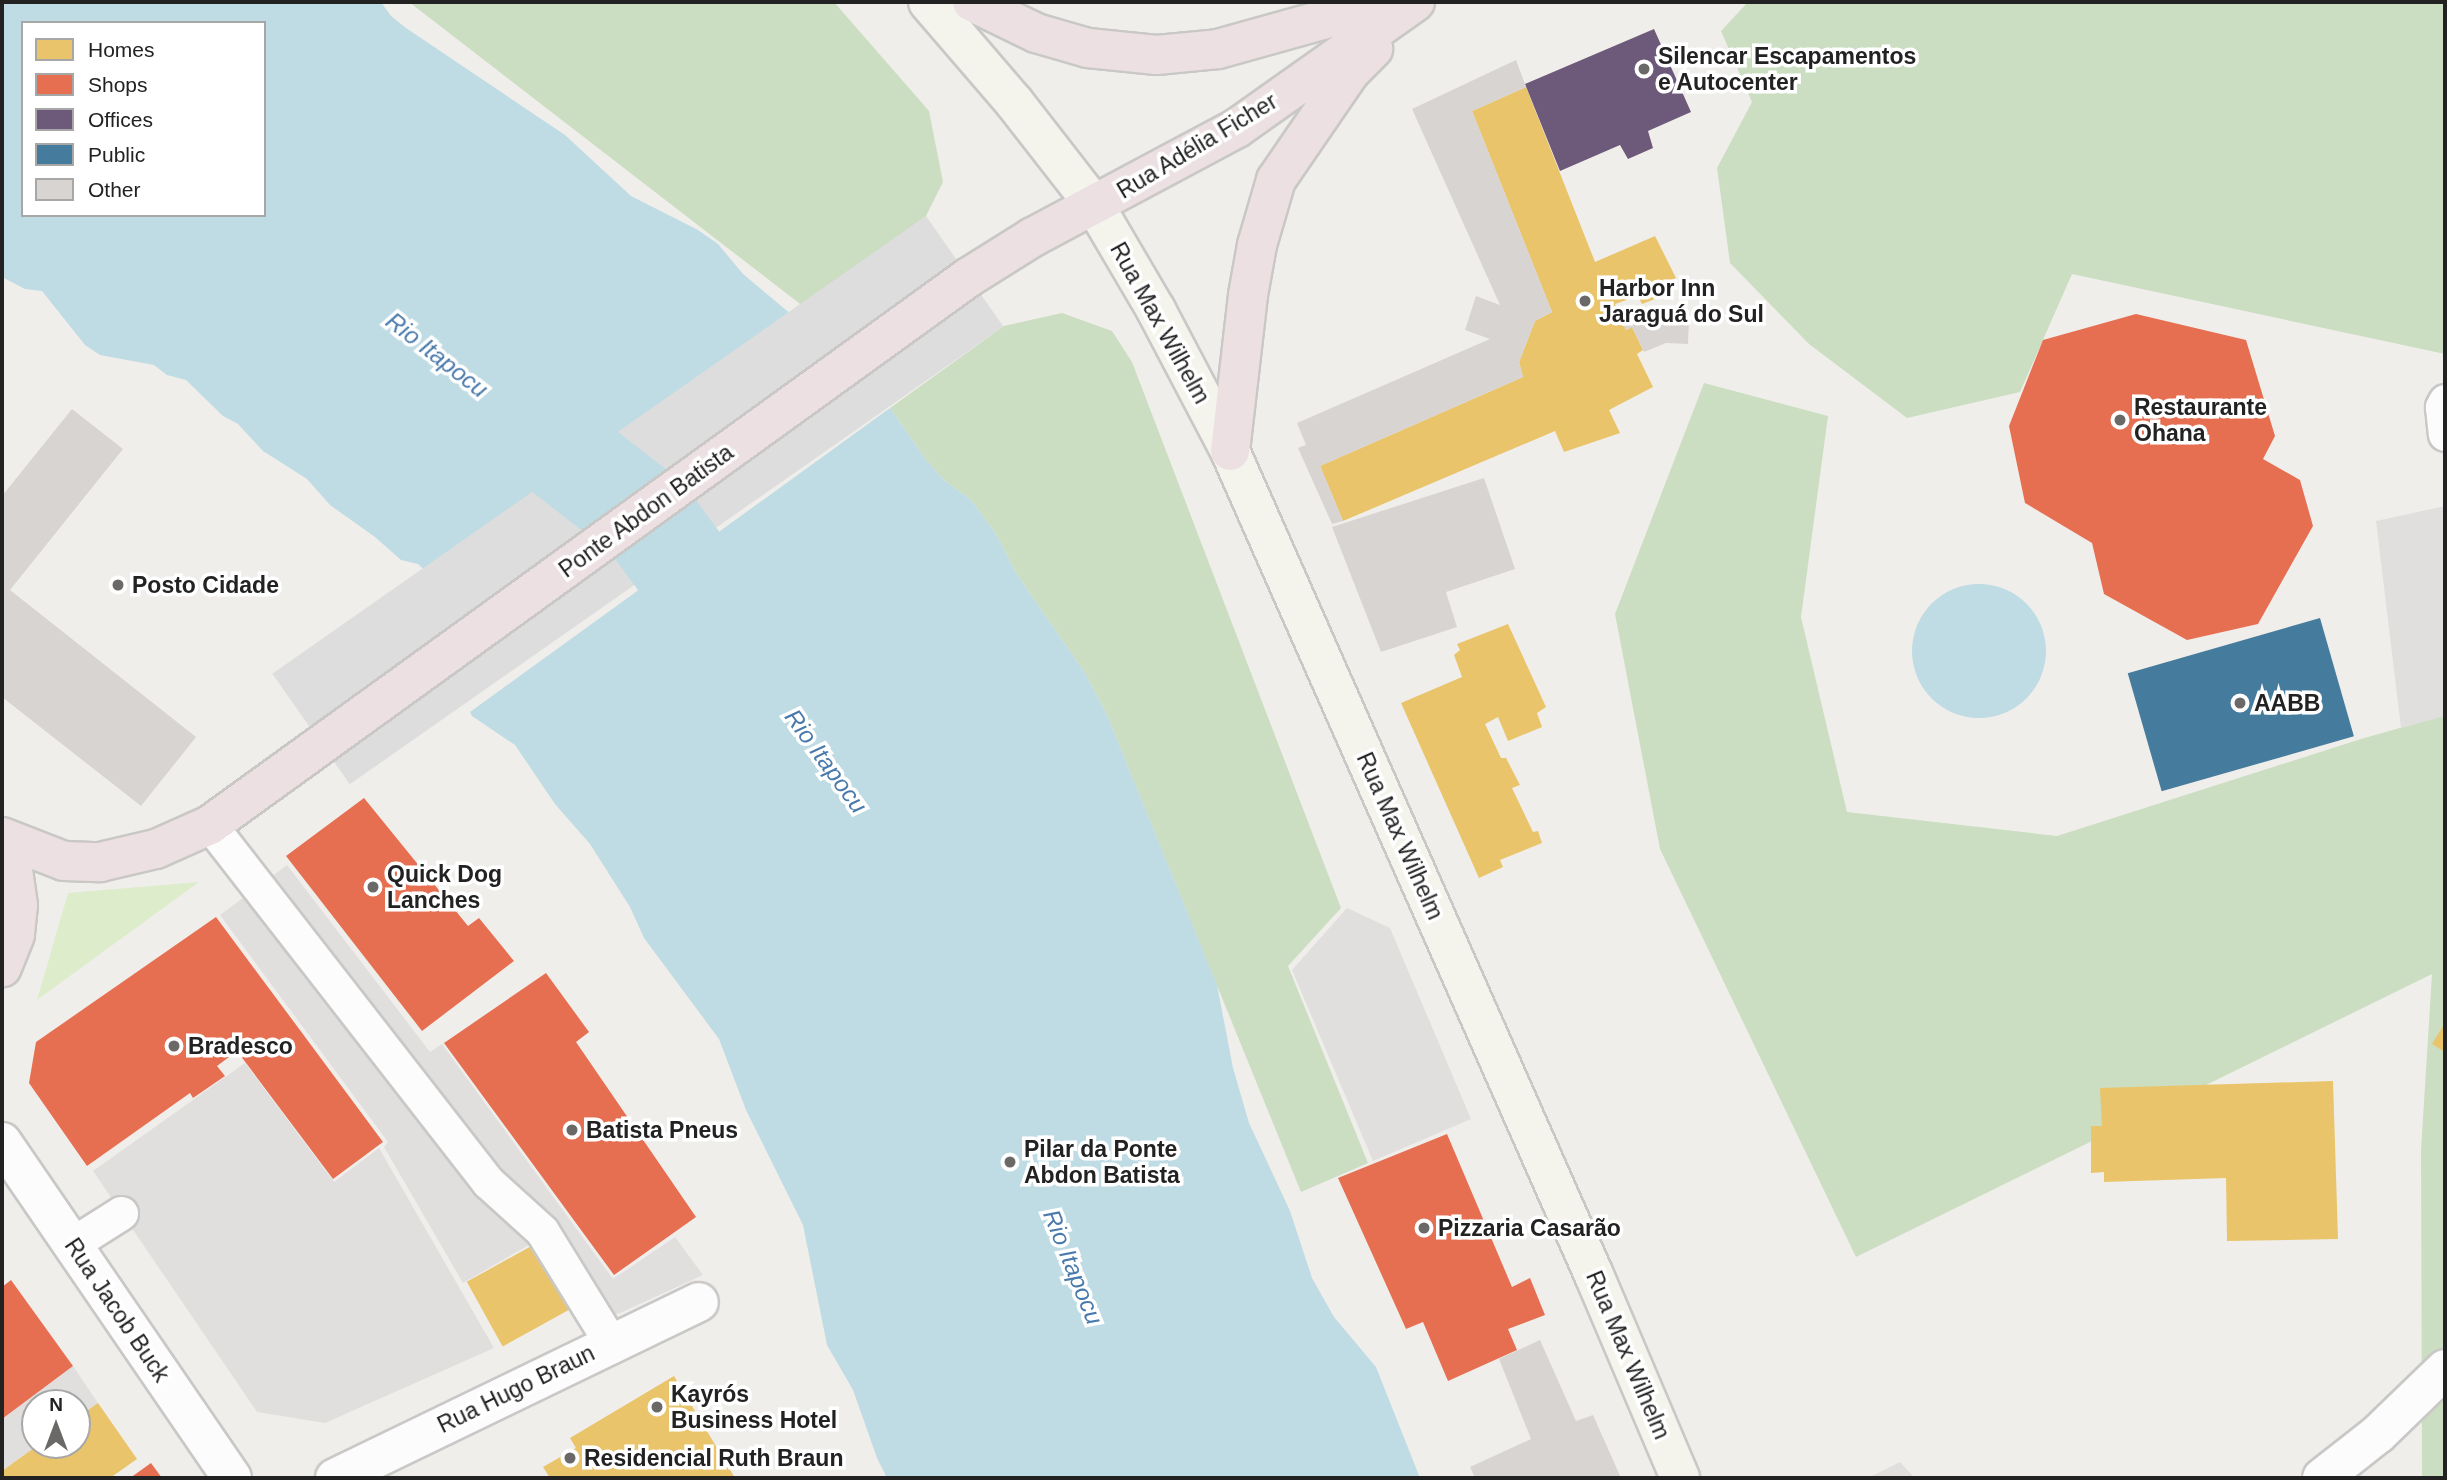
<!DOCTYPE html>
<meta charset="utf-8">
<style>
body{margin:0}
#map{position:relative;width:2447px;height:1480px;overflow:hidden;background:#f0eeeb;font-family:Helvetica,sans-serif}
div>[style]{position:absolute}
.grass>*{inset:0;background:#ddeccb}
.forest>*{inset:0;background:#cbdec1}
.parking>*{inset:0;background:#e0dfde}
.water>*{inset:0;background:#bfdbe3}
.round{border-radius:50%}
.pier>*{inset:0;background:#dedddd;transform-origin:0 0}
.homes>*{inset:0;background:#e9c46a;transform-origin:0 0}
.shops>*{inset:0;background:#e76f51}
.offices>*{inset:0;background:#6d597a}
.public>*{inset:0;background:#457b9d;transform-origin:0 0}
.river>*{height:100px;margin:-50px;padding:0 50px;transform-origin:50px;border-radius:50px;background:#bfdbe3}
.building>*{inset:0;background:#d7d4d2}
.roads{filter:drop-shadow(2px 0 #c9c8c7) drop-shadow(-2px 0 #c9c8c7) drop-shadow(0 2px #c9c8c7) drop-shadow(0 -2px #c9c8c7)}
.lane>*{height:33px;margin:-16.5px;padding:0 16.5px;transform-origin:16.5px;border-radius:16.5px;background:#fdfcfc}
.street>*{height:38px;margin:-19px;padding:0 19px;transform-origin:19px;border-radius:19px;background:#fdfcfc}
.secondary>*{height:38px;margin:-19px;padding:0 19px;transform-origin:19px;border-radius:19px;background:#f4f4ed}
.highway>*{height:38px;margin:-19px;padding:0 19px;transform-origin:19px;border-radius:19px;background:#ece0e2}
.dots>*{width:19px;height:19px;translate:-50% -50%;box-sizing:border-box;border:4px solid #fff;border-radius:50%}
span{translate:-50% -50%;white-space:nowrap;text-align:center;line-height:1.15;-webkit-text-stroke:7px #fff;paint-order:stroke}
.poi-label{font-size:23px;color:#222;font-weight:700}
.left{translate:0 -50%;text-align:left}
.street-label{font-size:23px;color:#222}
.water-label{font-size:24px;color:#4a7aab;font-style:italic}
.frame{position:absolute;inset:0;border:4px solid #222;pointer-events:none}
.legend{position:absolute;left:21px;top:21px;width:245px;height:196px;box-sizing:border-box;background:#fff;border:2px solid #a7a7a7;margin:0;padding:9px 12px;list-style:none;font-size:21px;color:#222}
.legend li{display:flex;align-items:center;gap:14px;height:35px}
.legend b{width:35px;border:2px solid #a7a7a7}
.north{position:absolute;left:21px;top:1389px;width:70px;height:70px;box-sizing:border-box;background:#fff;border:2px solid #a7a7a7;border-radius:50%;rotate:0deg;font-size:19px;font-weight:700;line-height:28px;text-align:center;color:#222}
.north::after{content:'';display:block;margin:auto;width:24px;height:32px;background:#6a6968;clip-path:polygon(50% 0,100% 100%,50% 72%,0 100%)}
</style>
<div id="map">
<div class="grass">
<div style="clip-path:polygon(199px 882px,37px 1000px,68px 893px)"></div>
</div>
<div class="forest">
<div style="clip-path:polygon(409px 2px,834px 2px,929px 111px,943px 182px,926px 216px,804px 307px)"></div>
<div style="clip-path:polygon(1748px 2px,2445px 2px,2445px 354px,2072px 274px,2020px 392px,1907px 418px,1809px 344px,1730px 263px,1717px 168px,1752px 102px,1721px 31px)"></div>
<div style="clip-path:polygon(1062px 313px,1112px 331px,1132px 362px,1341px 908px,1288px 966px,1368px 1163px,1301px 1192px,1107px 715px,1085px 673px,1016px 573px,996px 534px,971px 500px,944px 480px,927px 461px,890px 408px,1004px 326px)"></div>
<div style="clip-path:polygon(1704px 383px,1828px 416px,1801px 617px,1847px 812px,2057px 836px,2361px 739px,2445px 715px,2445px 1478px,2422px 1478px,2421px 1150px,2432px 974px,1856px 1257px,1660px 849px,1615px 614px)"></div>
</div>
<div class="parking">
<div style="clip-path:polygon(2445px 506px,2445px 716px,2401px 728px,2376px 521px)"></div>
<div style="clip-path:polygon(287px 865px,430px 1052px,442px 1044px,613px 1279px,675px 1237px,703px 1275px,585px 1329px,534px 1242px,463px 1283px,384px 1147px,388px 1142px,220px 915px)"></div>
<div style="clip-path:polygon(1347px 908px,1390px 928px,1471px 1119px,1373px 1161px,1292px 970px)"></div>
<div style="clip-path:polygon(245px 1063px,334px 1182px,379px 1148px,494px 1348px,325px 1423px,257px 1412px,93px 1171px)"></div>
<div style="clip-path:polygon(73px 1366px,98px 1403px,77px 1418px,77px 1403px,35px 1403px,35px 1445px,38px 1445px,3px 1470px,2px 1419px)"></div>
<div style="clip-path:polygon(1900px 1462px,1915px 1478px,1868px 1478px)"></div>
</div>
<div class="water">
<div style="clip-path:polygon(evenodd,2px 2px,381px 2px,391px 16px,406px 28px,565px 135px,631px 196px,698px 230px,718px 244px,743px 274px,804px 325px,435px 590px,430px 575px,418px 564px,401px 560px,375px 537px,330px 505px,307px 479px,263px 451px,238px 424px,223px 416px,186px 380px,167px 375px,154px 365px,100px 355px,85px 345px,42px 291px,25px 289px,2px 277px,2px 2px,23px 23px,264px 23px,264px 215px,23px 215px,23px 23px)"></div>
<div style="clip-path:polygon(890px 408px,927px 461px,944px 480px,971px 500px,996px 534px,1016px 573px,1085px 673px,1107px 715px,1217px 985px,1233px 1068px,1249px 1123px,1290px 1211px,1312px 1278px,1334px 1317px,1376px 1367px,1420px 1478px,887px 1478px,877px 1458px,853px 1390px,827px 1345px,803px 1225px,746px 1110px,719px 1039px,644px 938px,630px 907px,590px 844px,555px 804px,515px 745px,472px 716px,470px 712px)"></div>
<div class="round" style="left:1912px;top:584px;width:134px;height:134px"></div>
</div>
<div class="pier">
<div style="left:926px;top:216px;width:135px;height:798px;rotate:55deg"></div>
</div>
<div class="homes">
<div style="clip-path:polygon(1526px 87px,1595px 262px,1655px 236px,1676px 278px,1652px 289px,1655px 299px,1642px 304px,1638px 296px,1615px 304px,1626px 330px,1632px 327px,1643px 350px,1637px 354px,1653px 387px,1609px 410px,1620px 433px,1564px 452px,1555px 431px,1343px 521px,1320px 466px,1523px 377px,1519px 362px,1535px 321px,1552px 312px,1472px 111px)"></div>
<div style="clip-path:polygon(1508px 624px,1546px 707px,1537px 713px,1542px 727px,1508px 741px,1498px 717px,1485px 724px,1501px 758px,1506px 758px,1520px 785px,1512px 788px,1533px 832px,1538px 831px,1542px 843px,1500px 860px,1503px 867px,1479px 878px,1401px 703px,1462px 677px,1454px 655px,1460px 650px,1457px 644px)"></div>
<div style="clip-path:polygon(2445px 1023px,2445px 1052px,2432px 1044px)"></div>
<div style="clip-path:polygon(2333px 1081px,2338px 1239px,2227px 1241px,2226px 1178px,2104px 1182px,2104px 1172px,2091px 1173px,2091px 1126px,2102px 1126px,2100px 1088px)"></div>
<div style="left:535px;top:1244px;width:74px;height:78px;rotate:61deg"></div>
<div style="clip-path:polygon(674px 1376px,735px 1478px,550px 1478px,543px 1467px,576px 1448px,570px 1438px)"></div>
<div style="clip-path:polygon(98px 1403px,137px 1459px,110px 1478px,2px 1478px,2px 1471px,38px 1445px,77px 1445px,77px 1418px)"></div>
</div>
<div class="shops">
<div style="clip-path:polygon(2136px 314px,2246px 340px,2275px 436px,2263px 459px,2300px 480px,2313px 526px,2258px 624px,2187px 640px,2104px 594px,2092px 543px,2025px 503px,2009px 426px,2043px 340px)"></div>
<div style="clip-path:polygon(364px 798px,468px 926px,479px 918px,514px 961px,422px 1031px,286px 856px)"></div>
<div style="clip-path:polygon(216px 917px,383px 1142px,333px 1179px,237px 1051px,217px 1066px,225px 1076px,193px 1098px,190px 1093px,87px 1166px,29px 1083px,36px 1042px)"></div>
<div style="clip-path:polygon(546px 973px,589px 1032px,576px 1042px,696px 1217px,614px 1275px,444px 1043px)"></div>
<div style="clip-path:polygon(1447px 1134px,1512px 1287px,1530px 1278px,1545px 1315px,1508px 1329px,1517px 1350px,1448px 1381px,1423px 1322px,1406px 1329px,1338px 1178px)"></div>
<div style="clip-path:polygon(11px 1280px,73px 1366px,2px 1419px,2px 1287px)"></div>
<div style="clip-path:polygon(151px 1463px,162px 1478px,130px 1478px)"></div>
</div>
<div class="offices">
<div style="clip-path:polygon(1654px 29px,1691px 112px,1648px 131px,1653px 148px,1628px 159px,1620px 145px,1560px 171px,1525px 84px)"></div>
</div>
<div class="public">
<div style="left:2320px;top:618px;width:123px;height:200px;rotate:74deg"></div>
</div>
<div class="river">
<div style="left:484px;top:391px;width:207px;rotate:37.9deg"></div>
<div style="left:647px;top:518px;width:189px;rotate:53.6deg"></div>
</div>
<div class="building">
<div style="clip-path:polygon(1516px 60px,1526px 87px,1472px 111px,1552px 312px,1535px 321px,1519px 362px,1523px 377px,1320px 466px,1343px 521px,1332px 524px,1298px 448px,1306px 445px,1297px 423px,1490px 339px,1465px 330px,1476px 296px,1500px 305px,1412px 109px)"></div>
<div style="clip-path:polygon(1656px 313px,1689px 319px,1688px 344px,1666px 343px,1644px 352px,1632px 327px,1626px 330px,1623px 324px)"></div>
<div style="clip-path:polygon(72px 409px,123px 449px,10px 590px,196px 737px,141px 806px,2px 697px,2px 496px)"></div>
<div style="clip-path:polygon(1484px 478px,1515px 569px,1446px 592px,1457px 627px,1381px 652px,1332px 527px)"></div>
<div style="clip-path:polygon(1540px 1340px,1576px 1421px,1593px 1415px,1621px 1478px,1475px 1478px,1470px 1467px,1531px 1439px,1499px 1359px)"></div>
</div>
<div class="roads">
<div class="lane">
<div style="left:2445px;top:401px;width:7px;rotate:117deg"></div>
<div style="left:2442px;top:407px;width:27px;rotate:84deg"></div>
<div style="left:210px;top:825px;width:452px;rotate:52.1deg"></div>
<div style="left:488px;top:1182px;width:73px;rotate:42.2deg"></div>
<div style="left:542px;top:1231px;width:132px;rotate:58.4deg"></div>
<div style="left:72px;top:1244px;width:58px;rotate:-32.3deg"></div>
</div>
<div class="street">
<div style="left:2px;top:1142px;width:407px;rotate:55.6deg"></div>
<div style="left:335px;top:1478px;width:404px;rotate:-25.8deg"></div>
<div style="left:2322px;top:1478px;width:71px;rotate:-38.2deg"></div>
<div style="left:2378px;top:1434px;width:93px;rotate:-44.1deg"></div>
</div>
<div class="secondary">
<div style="left:928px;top:2px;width:132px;rotate:49.3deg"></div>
<div style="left:1014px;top:102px;width:132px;rotate:52.1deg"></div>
<div style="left:1095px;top:206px;width:121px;rotate:59.6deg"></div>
<div style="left:1156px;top:310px;width:159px;rotate:62.3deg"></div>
<div style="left:1230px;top:451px;width:901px;rotate:66.17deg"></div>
<div style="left:1594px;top:1275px;width:220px;rotate:67deg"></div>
</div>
<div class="highway">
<div style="left:972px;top:2px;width:71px;rotate:25.8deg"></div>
<div style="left:1036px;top:33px;width:54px;rotate:16.1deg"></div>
<div style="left:1088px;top:48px;width:69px;rotate:5.8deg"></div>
<div style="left:1157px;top:55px;width:61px;rotate:-5.6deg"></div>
<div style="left:1218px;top:49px;width:174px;rotate:-15.6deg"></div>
<div style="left:1230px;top:451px;width:157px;rotate:-83.4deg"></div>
<div style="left:1248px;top:295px;width:51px;rotate:-79.8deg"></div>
<div style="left:1257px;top:245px;width:68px;rotate:-73.7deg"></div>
<div style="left:1276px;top:180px;width:131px;rotate:-55.6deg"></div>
<div style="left:1350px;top:72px;width:33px;rotate:-45deg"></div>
<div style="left:2px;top:837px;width:66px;rotate:21.2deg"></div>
<div style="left:64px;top:861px;width:36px;rotate:2deg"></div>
<div style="left:100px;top:862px;width:57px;rotate:-13.1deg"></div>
<div style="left:156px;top:849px;width:59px;rotate:-24deg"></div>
<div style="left:210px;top:825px;width:936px;rotate:-35.83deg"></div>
<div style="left:969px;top:277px;width:75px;rotate:-32deg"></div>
<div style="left:1033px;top:237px;width:231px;rotate:-28.1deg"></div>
<div style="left:1237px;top:128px;width:218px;rotate:-35.3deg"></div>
<div style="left:2px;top:842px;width:30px;rotate:69deg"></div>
<div style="left:13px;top:870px;width:35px;rotate:82deg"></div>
<div style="left:18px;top:905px;width:30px;rotate:96deg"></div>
<div style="left:15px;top:935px;width:35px;rotate:112deg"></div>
</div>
</div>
<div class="dots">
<div style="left:1644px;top:69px;background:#6a6968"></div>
<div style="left:1585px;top:301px;background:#6a6968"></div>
<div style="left:2120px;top:420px;background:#6a6968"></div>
<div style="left:118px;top:585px;background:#6a6968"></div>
<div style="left:2240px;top:703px;background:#6a6968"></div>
<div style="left:373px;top:887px;background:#6a6968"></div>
<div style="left:174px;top:1046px;background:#6a6968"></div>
<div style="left:572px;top:1130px;background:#6a6968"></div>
<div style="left:1010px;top:1162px;background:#6a6968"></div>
<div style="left:1424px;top:1228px;background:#6a6968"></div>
<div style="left:657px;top:1407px;background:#6a6968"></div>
<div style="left:570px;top:1458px;background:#6a6968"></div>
</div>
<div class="poi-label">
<span class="left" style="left:1658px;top:69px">Silencar Escapamentos<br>e Autocenter</span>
<span class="left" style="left:1599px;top:301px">Harbor Inn<br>Jaraguá do Sul</span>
<span class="left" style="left:2134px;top:420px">Restaurante<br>Ohana</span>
<span class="left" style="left:132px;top:585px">Posto Cidade</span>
<span class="left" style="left:2254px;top:703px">AABB</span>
<span class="left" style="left:387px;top:887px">Quick Dog<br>Lanches</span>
<span class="left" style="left:188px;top:1046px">Bradesco</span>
<span class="left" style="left:586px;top:1130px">Batista Pneus</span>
<span class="left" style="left:1024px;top:1162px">Pilar da Ponte<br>Abdon Batista</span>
<span class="left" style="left:1438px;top:1228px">Pizzaria Casarão</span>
<span class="left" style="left:671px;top:1407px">Kayrós<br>Business Hotel</span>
<span class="left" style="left:584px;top:1458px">Residencial Ruth Braun</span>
</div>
<div class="street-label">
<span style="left:1197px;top:146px;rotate:-31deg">Rua Adélia Ficher</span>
<span style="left:1160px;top:323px;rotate:61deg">Rua Max Wilhelm</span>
<span style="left:646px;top:511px;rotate:-36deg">Ponte Abdon Batista</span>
<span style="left:1400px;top:836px;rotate:66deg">Rua Max Wilhelm</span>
<span style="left:117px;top:1310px;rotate:56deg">Rua Jacob Buck</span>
<span style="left:1628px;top:1355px;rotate:67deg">Rua Max Wilhelm</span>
<span style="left:516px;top:1389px;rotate:-26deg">Rua Hugo Braun</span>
</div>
<div class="water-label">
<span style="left:437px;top:355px;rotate:38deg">Rio Itapocu</span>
<span style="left:826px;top:761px;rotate:54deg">Rio Itapocu</span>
<span style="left:1073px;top:1267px;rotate:68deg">Rio Itapocu</span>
</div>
<div class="frame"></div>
<ul class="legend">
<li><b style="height:19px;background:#e9c46a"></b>Homes</li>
<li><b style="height:19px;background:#e76f51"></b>Shops</li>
<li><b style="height:19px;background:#6d597a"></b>Offices</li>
<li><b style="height:19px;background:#457b9d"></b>Public</li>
<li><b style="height:19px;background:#d7d4d2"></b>Other</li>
</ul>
<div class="north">N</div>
</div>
